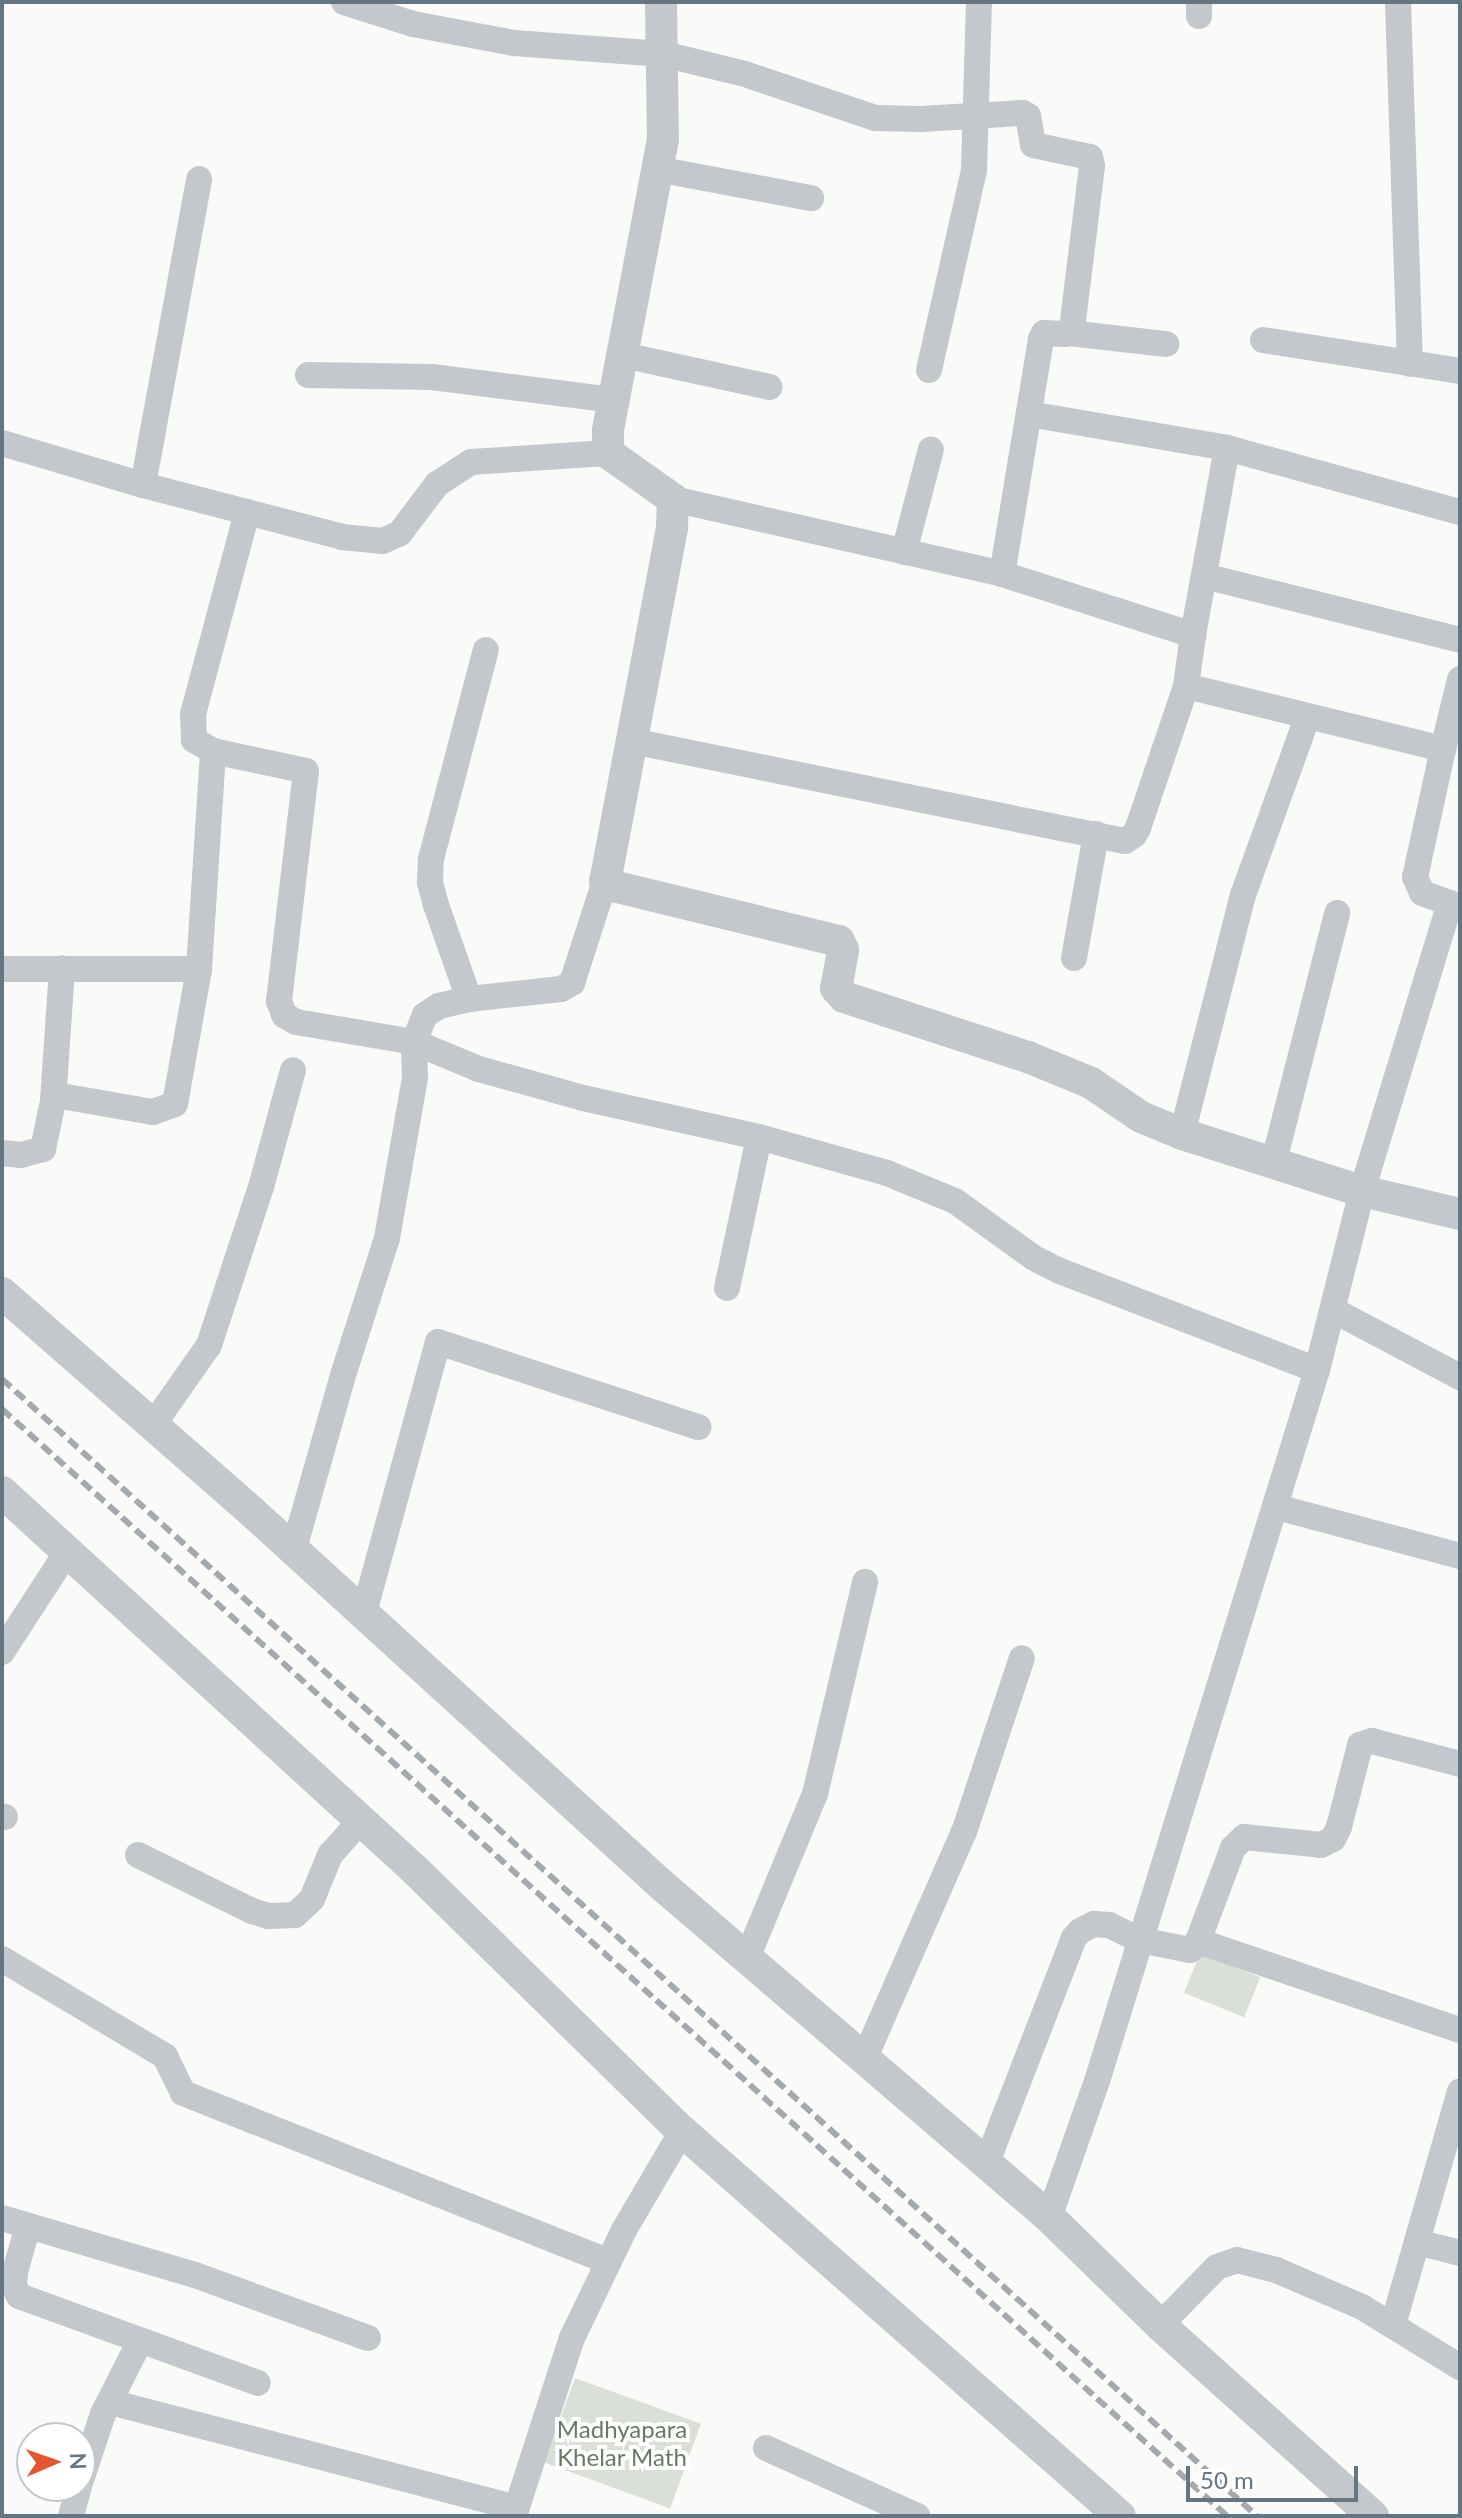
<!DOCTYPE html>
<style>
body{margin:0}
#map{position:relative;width:1462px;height:2518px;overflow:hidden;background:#fafaf8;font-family:Lato,sans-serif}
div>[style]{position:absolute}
.green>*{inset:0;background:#dadfd7;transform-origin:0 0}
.minor>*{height:26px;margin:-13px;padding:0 13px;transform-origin:13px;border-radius:13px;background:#c3c8cc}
.tertiary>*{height:32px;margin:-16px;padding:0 16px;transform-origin:16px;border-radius:16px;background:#c3c8cc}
.rail>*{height:6px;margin-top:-3px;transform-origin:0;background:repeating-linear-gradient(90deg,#a2aab0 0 12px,transparent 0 18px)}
span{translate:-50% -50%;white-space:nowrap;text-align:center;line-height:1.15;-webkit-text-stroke:8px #fff;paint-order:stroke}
.park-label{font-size:24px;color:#687a64}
.frame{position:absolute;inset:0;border:4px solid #657683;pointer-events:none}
.north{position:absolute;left:16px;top:2422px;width:80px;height:80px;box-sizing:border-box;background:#fff;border:2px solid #c1c8cd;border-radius:50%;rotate:88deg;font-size:22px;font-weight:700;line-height:32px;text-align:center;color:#657683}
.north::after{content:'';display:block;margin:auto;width:28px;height:36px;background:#e4572e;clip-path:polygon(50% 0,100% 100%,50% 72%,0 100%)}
.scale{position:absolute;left:1186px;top:2466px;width:172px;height:36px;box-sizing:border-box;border:4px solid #657683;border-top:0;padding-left:10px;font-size:24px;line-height:28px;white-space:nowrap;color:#657683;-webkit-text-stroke:6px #fff;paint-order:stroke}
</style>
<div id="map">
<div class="green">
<div style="left:1200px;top:1953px;width:65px;height:43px;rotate:22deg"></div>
<div style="left:575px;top:2378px;width:134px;height:90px;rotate:20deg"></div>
</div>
<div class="minor">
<div style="left:344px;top:2px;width:72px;rotate:17.7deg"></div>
<div style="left:413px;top:24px;width:103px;rotate:10.7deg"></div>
<div style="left:514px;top:43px;width:149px;rotate:4.2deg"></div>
<div style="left:663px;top:54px;width:84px;rotate:13.7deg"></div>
<div style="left:745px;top:74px;width:137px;rotate:18.7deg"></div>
<div style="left:875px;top:118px;width:46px;rotate:1.2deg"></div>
<div style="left:921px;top:119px;width:102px;rotate:-3.4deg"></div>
<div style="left:1023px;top:113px;width:6px;rotate:31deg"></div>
<div style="left:1028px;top:116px;width:29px;rotate:80deg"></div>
<div style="left:1033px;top:145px;width:58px;rotate:11.9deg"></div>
<div style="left:1090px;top:157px;width:9px;rotate:77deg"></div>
<div style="left:1092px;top:166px;width:163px;rotate:97deg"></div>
<div style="left:1072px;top:328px;width:10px;rotate:143deg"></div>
<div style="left:1064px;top:334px;width:20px;rotate:-177deg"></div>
<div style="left:1044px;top:333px;width:7px;rotate:117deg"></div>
<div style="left:1041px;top:339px;width:238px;rotate:99.4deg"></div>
<div style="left:1398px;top:2px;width:362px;rotate:88.1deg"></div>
<div style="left:1199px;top:16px;width:14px;rotate:-90deg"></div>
<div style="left:657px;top:169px;width:157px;rotate:10.7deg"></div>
<div style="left:1069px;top:333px;width:98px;rotate:6.5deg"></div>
<div style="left:1263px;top:340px;width:199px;rotate:8.9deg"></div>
<div style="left:623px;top:355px;width:150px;rotate:12.3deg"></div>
<div style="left:929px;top:370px;width:205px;rotate:-77.3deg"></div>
<div style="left:974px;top:170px;width:168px;rotate:-88.3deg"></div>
<div style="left:308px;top:375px;width:124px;rotate:0.9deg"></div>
<div style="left:432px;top:377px;width:184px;rotate:7.2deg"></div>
<div style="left:1029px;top:414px;width:201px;rotate:9.7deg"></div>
<div style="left:1227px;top:448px;width:190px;rotate:100.3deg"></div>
<div style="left:2px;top:443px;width:147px;rotate:16.6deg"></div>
<div style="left:143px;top:485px;width:206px;rotate:14.6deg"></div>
<div style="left:342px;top:537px;width:41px;rotate:5.6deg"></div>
<div style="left:383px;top:541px;width:19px;rotate:-25deg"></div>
<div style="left:400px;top:533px;width:61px;rotate:-52.9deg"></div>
<div style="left:437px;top:484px;width:40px;rotate:-32.9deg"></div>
<div style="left:471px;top:462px;width:137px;rotate:-3.8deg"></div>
<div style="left:1227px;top:448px;width:242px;rotate:15.4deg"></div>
<div style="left:143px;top:485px;width:311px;rotate:-79.6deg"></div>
<div style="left:673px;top:499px;width:337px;rotate:12.8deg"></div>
<div style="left:1002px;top:574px;width:201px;rotate:17.7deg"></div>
<div style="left:1193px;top:635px;width:51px;rotate:97.8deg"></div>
<div style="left:1186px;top:686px;width:265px;rotate:13.8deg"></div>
<div style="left:1443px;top:749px;width:131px;rotate:102.3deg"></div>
<div style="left:1415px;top:877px;width:17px;rotate:66deg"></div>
<div style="left:1422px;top:893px;width:30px;rotate:20deg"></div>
<div style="left:1450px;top:903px;width:301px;rotate:107deg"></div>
<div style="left:1362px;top:1191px;width:185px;rotate:104.1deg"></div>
<div style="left:904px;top:552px;width:106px;rotate:-75.3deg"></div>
<div style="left:1204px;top:576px;width:264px;rotate:14deg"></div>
<div style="left:632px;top:741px;width:503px;rotate:11.47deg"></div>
<div style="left:1125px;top:841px;width:11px;rotate:-34deg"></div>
<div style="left:1134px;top:835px;width:8px;rotate:-60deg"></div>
<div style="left:1138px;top:828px;width:150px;rotate:-71.3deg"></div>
<div style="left:1443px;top:749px;width:72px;rotate:-76.3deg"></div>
<div style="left:213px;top:751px;width:22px;rotate:-150deg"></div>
<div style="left:194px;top:740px;width:26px;rotate:-92deg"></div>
<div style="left:193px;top:714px;width:209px;rotate:-75deg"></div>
<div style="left:1074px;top:958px;width:126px;rotate:-79.9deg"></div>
<div style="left:2px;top:969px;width:197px"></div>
<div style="left:469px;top:999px;width:100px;rotate:-109.3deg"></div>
<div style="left:436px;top:905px;width:24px;rotate:-105deg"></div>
<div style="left:430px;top:882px;width:23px;rotate:-88deg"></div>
<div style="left:431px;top:859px;width:216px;rotate:-75.3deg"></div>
<div style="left:53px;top:1101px;width:133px;rotate:-86.1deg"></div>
<div style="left:1182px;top:1134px;width:247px;rotate:-75.7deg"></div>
<div style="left:1243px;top:895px;width:188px;rotate:-70.1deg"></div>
<div style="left:2px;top:1153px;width:19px;rotate:6deg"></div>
<div style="left:21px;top:1155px;width:23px;rotate:-15deg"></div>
<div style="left:43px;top:1149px;width:49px;rotate:-78.2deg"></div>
<div style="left:53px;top:1101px;width:9px;rotate:-32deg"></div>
<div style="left:61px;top:1096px;width:93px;rotate:9.9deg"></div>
<div style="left:153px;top:1112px;width:23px;rotate:-20deg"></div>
<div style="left:175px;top:1104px;width:137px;rotate:-79.9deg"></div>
<div style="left:199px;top:969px;width:218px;rotate:-86.3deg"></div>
<div style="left:213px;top:751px;width:95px;rotate:12.1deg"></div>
<div style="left:306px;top:771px;width:232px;rotate:96.7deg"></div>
<div style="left:279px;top:1001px;width:15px;rotate:70deg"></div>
<div style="left:284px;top:1015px;width:14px;rotate:30deg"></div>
<div style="left:296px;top:1022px;width:120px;rotate:9.6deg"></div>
<div style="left:414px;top:1042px;width:70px;rotate:22.6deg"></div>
<div style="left:479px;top:1069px;width:108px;rotate:15.6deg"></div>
<div style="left:583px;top:1098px;width:180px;rotate:12.5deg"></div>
<div style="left:759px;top:1137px;width:133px;rotate:15.7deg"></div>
<div style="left:887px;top:1173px;width:74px;rotate:22.4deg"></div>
<div style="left:955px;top:1201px;width:97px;rotate:35.8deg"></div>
<div style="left:1034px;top:1258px;width:29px;rotate:27deg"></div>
<div style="left:1060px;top:1271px;width:275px;rotate:21.1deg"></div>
<div style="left:1317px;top:1370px;width:744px;rotate:107.19deg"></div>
<div style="left:1097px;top:2081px;width:144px;rotate:109.4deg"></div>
<div style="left:1274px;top:1161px;width:256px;rotate:-75.7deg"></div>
<div style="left:727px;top:1288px;width:154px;rotate:-78deg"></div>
<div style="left:1333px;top:1310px;width:144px;rotate:27.8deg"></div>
<div style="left:153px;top:1425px;width:98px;rotate:-55deg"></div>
<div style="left:209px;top:1345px;width:166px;rotate:-71.8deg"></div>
<div style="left:261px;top:1187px;width:121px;rotate:-74.7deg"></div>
<div style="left:1277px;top:1507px;width:189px;rotate:15deg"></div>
<div style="left:293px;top:1552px;width:187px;rotate:-74.2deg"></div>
<div style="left:344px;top:1372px;width:141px;rotate:-72.2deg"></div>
<div style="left:387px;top:1238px;width:163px;rotate:-80.1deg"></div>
<div style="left:415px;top:1077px;width:35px;rotate:-92deg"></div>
<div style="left:414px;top:1042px;width:29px;rotate:-68deg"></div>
<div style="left:425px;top:1015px;width:17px;rotate:-33deg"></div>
<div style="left:439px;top:1006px;width:31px;rotate:-13deg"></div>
<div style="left:469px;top:999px;width:93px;rotate:-6.2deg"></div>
<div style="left:561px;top:989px;width:13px;rotate:-29deg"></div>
<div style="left:572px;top:983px;width:107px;rotate:-72.1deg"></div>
<div style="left:363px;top:1616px;width:284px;rotate:-74.7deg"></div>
<div style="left:438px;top:1342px;width:274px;rotate:18.1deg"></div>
<div style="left:2px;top:1652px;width:119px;rotate:-57deg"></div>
<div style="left:2px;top:1816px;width:3px;rotate:18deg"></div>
<div style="left:138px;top:1855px;width:127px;rotate:26.2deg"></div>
<div style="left:252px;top:1911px;width:17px;rotate:17deg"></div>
<div style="left:268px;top:1916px;width:27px;rotate:-2deg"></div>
<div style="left:295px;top:1915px;width:23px;rotate:-43deg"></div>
<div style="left:312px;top:1899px;width:48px;rotate:-67.8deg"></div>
<div style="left:330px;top:1855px;width:47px;rotate:-48.5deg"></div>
<div style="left:1198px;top:1941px;width:277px;rotate:18.8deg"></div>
<div style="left:747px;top:1958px;width:178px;rotate:-67.5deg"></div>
<div style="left:815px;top:1794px;width:218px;rotate:-76.7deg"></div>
<div style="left:2px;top:1959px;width:190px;rotate:30.8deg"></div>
<div style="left:165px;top:2056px;width:41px;rotate:64.1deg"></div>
<div style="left:183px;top:2093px;width:458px;rotate:21.6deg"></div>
<div style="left:865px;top:2057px;width:246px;rotate:-66.3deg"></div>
<div style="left:964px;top:1832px;width:183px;rotate:-71.6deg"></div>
<div style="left:987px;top:2162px;width:240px;rotate:-68.8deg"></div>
<div style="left:1074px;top:1938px;width:9px;rotate:-49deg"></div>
<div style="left:1080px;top:1931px;width:16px;rotate:-27deg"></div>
<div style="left:1094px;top:1924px;width:15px;rotate:4deg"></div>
<div style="left:1109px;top:1925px;width:34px;rotate:26deg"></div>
<div style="left:1140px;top:1940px;width:51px;rotate:11.3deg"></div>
<div style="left:1190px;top:1950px;width:12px;rotate:-48deg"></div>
<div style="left:1198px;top:1941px;width:99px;rotate:-69.4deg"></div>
<div style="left:1233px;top:1848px;width:16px;rotate:-45deg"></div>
<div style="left:1244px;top:1837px;width:77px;rotate:5.9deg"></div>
<div style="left:1321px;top:1845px;width:13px;rotate:-27deg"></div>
<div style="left:1333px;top:1839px;width:13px;rotate:-63deg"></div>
<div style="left:1339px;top:1827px;width:85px;rotate:-75.6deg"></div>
<div style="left:1360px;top:1745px;width:13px;rotate:-18deg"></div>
<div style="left:1372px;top:1741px;width:91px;rotate:14.6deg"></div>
<div style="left:2px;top:2218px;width:201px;rotate:16.5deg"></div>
<div style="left:195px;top:2275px;width:184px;rotate:20deg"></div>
<div style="left:28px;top:2226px;width:48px;rotate:105.8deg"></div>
<div style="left:15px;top:2272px;width:14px;rotate:94deg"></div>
<div style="left:14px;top:2286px;width:11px;rotate:63deg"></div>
<div style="left:19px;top:2296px;width:254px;rotate:20deg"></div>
<div style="left:1417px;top:2242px;width:44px;rotate:14.3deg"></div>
<div style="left:1160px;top:2325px;width:81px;rotate:-45.5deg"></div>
<div style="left:1217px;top:2267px;width:21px;rotate:-19deg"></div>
<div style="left:1237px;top:2260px;width:40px;rotate:14.4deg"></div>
<div style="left:1276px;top:2270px;width:94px;rotate:23.3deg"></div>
<div style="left:1362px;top:2307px;width:115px;rotate:31.5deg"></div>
<div style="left:1393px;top:2325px;width:243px;rotate:-74deg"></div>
<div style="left:110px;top:2402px;width:420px;rotate:14.6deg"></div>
<div style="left:766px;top:2448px;width:166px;rotate:24.2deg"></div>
<div style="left:80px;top:2483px;width:73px;rotate:-71.6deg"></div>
<div style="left:103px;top:2414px;width:82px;rotate:-63.1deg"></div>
<div style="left:71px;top:2516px;width:31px;rotate:-75deg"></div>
<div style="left:514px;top:2516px;width:187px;rotate:-72deg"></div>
<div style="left:572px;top:2338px;width:120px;rotate:-64.3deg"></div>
<div style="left:624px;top:2230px;width:115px;rotate:-59.6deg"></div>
</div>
<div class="tertiary">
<div style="left:661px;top:2px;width:137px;rotate:89.2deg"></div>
<div style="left:663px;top:139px;width:296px;rotate:100.7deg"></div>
<div style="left:608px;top:430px;width:23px;rotate:90deg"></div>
<div style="left:608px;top:453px;width:80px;rotate:35.3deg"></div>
<div style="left:673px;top:499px;width:29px;rotate:92deg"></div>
<div style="left:672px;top:528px;width:359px;rotate:100.7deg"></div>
<div style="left:605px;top:881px;width:13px;rotate:27deg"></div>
<div style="left:617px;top:887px;width:228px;rotate:13.7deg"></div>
<div style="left:839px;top:941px;width:10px;rotate:66deg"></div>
<div style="left:843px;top:950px;width:39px;rotate:100deg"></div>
<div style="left:836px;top:988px;width:12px;rotate:48deg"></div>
<div style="left:844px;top:997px;width:194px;rotate:18.1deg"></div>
<div style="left:1028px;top:1057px;width:68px;rotate:22.4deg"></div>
<div style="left:1091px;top:1083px;width:60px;rotate:34.2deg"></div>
<div style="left:1141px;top:1117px;width:44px;rotate:22.5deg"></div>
<div style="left:1182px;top:1134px;width:189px;rotate:17.6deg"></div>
<div style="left:1362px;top:1191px;width:101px;rotate:13.2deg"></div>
<div style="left:2px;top:1293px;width:331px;rotate:41.2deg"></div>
<div style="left:251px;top:1511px;width:559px;rotate:42.32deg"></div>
<div style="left:664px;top:1887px;width:507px;rotate:40.6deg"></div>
<div style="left:1049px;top:2217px;width:155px;rotate:44.2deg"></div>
<div style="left:1160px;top:2325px;width:286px;rotate:41.9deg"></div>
<div style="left:2px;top:1492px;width:558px;rotate:42.46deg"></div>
<div style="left:414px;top:1869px;width:375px;rotate:44.4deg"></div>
<div style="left:682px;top:2131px;width:583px;rotate:41.32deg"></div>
</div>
<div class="rail">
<div style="left:2px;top:1379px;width:1693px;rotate:42.18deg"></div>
<div style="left:2px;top:1409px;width:1651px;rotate:42.1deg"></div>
</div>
<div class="park-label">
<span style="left:622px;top:2443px">Madhyapara<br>Khelar Math</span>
</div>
<div class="frame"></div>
<div class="north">N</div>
<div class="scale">50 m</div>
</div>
